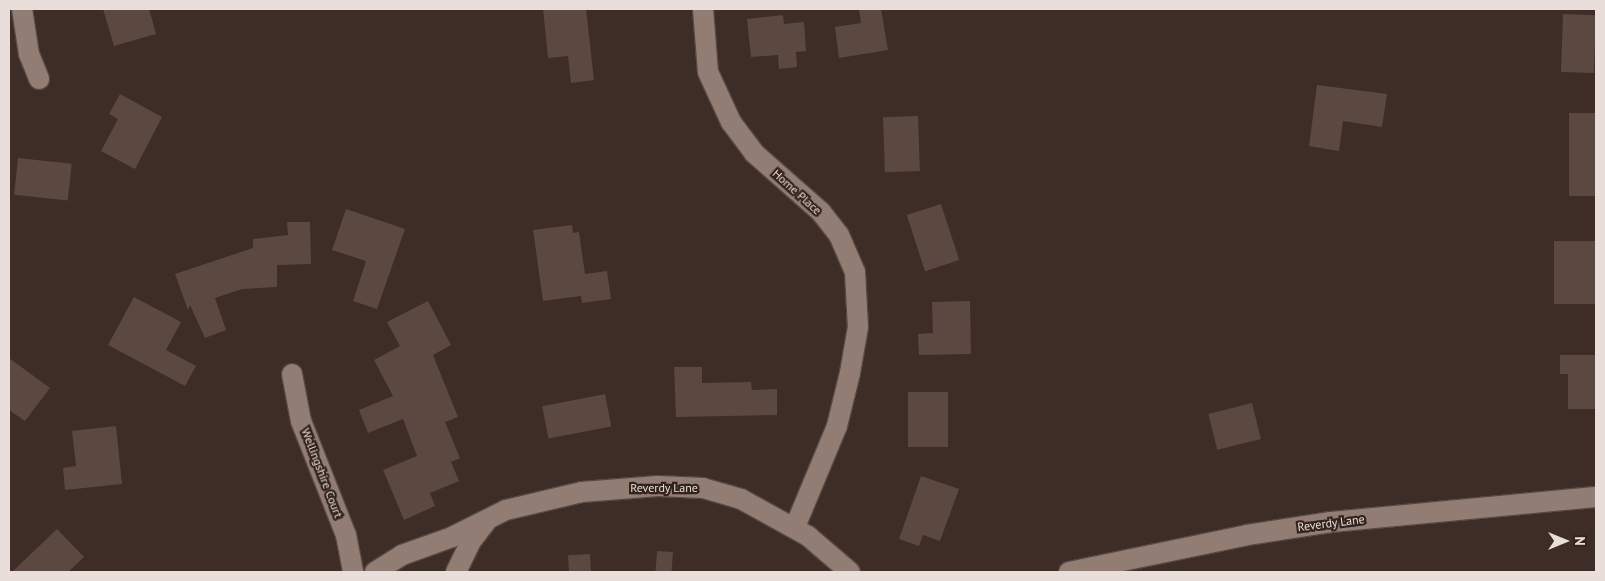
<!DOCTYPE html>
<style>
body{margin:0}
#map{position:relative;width:1605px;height:581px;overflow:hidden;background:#3e2c26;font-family:"PT Sans",sans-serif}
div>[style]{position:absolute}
.building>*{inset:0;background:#5b4841;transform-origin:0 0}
.roads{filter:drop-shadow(1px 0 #574944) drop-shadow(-1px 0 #574944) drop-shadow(0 1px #574944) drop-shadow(0 -1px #574944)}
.minor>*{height:20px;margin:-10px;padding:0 10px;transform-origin:10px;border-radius:10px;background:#927d75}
span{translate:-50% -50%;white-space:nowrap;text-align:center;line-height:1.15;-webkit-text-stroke:4.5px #33231d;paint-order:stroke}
.street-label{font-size:12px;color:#eadeda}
.frame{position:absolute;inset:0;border:10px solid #eadeda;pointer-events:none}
.north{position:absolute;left:1540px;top:516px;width:50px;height:50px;-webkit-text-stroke:4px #33231d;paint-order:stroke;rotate:90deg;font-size:14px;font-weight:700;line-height:20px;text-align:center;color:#eadeda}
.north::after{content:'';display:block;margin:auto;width:18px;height:22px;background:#eadeda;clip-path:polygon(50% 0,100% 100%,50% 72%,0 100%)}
</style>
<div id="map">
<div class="building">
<div style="clip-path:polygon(103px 9px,149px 9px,156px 34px,114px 46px)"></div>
<div style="clip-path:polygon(543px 9px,586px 9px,594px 80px,571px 83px,568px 56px,548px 58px)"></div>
<div style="clip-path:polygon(859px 9px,881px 9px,888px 50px,839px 58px,835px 27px,861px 23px)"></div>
<div style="left:1563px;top:14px;width:33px;height:58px;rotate:2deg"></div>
<div style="clip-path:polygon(783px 15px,784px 24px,804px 22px,806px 51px,796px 52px,797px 67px,779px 69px,778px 55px,751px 57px,747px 19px)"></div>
<div style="clip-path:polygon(1317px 85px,1387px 94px,1382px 127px,1343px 121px,1339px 151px,1309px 146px)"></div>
<div style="clip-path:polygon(120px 94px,162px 117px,135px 169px,101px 151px,118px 119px,109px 114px)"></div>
<div style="left:1569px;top:113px;width:27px;height:83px"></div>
<div style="left:918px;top:116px;width:55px;height:35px;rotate:88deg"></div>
<div style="left:18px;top:158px;width:54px;height:37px;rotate:6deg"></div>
<div style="left:941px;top:204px;width:59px;height:36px;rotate:72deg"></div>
<div style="clip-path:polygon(346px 209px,405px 229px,377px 309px,353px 301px,366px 261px,332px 250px)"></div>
<div style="clip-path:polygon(287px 222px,310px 222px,311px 264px,277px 265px,277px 287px,242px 289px,215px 298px,226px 330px,205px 338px,190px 305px,188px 310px,175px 274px,253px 248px,253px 239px,288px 235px)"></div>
<div style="clip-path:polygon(572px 225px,573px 233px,579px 232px,585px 274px,607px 271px,611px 299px,582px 303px,581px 296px,543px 301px,533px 230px)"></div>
<div style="left:1554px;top:241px;width:42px;height:63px"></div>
<div style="clip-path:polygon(134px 297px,181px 322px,166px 350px,196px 366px,185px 386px,108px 345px)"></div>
<div style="clip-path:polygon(428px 301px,451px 345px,433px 355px,458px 417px,445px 422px,460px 458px,451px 462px,459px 481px,430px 493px,435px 506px,404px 520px,383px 470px,417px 456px,403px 419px,368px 433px,359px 410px,393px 396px,374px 360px,400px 346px,387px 322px)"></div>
<div style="clip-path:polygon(970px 301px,971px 354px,919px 355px,918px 334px,933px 333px,932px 302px)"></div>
<div style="clip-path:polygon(1560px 355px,1596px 355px,1596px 409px,1568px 409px,1568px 374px,1560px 374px)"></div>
<div style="clip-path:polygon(9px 358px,50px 388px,25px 421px,9px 410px)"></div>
<div style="clip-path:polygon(674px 367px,702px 367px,702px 383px,751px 382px,752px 390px,777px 389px,777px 415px,676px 417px)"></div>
<div style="left:908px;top:392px;width:40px;height:55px"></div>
<div style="left:605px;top:394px;width:33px;height:64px;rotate:79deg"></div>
<div style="left:1252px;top:403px;width:37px;height:45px;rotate:76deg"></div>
<div style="clip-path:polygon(116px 426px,122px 484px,65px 490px,63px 468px,76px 466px,72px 431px)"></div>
<div style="clip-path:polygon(921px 476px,959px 489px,940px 541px,923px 535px,919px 546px,899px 539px)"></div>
<div style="clip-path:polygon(57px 529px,84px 557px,68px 572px,12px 572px)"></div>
<div style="left:657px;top:551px;width:16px;height:21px;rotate:4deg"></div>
<div style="left:590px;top:554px;width:18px;height:22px;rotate:87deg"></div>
</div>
<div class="roads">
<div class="minor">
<div style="left:22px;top:9px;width:46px;rotate:81.2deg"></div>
<div style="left:29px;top:54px;width:27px;rotate:68deg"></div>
<div style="left:703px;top:9px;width:63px;rotate:85.5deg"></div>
<div style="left:708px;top:72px;width:55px;rotate:65.3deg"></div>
<div style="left:731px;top:122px;width:39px;rotate:53deg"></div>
<div style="left:754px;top:153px;width:89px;rotate:41.4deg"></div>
<div style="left:821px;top:212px;width:29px;rotate:52deg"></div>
<div style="left:839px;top:235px;width:40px;rotate:66.6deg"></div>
<div style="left:855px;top:272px;width:55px;rotate:86.9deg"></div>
<div style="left:858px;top:327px;width:47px;rotate:99.9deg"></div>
<div style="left:850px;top:373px;width:55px;rotate:103.8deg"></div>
<div style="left:837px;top:426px;width:109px;rotate:112.6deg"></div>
<div style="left:292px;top:374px;width:48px;rotate:79.2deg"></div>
<div style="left:301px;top:421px;width:123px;rotate:68.5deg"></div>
<div style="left:346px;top:535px;width:38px;rotate:79deg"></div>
<div style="left:375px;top:572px;width:32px;rotate:-32deg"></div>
<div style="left:402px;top:555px;width:53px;rotate:-19.8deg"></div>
<div style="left:452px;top:537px;width:60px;rotate:-26.6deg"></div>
<div style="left:506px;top:510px;width:78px;rotate:-13.3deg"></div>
<div style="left:582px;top:492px;width:76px;rotate:-4.5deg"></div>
<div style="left:658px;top:486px;width:45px;rotate:2.5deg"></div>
<div style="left:703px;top:488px;width:40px;rotate:16deg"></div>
<div style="left:741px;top:499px;width:77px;rotate:28.9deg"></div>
<div style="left:808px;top:536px;width:55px;rotate:40.6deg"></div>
<div style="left:456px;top:572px;width:34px;rotate:-64deg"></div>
<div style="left:471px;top:541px;width:24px;rotate:-52deg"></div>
<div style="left:1069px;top:572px;width:182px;rotate:-11.7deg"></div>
<div style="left:1247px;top:535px;width:85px;rotate:-8.8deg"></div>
<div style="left:1331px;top:522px;width:266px;rotate:-5.4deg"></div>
</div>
</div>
<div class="street-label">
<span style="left:797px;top:192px;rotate:42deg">Home Place</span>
<span style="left:322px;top:473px;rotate:69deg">Wellingshire Court</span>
<span style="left:664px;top:488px">Reverdy Lane</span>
<span style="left:1331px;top:523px;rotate:-7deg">Reverdy Lane</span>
</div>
<div class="frame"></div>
<div class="north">N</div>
</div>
